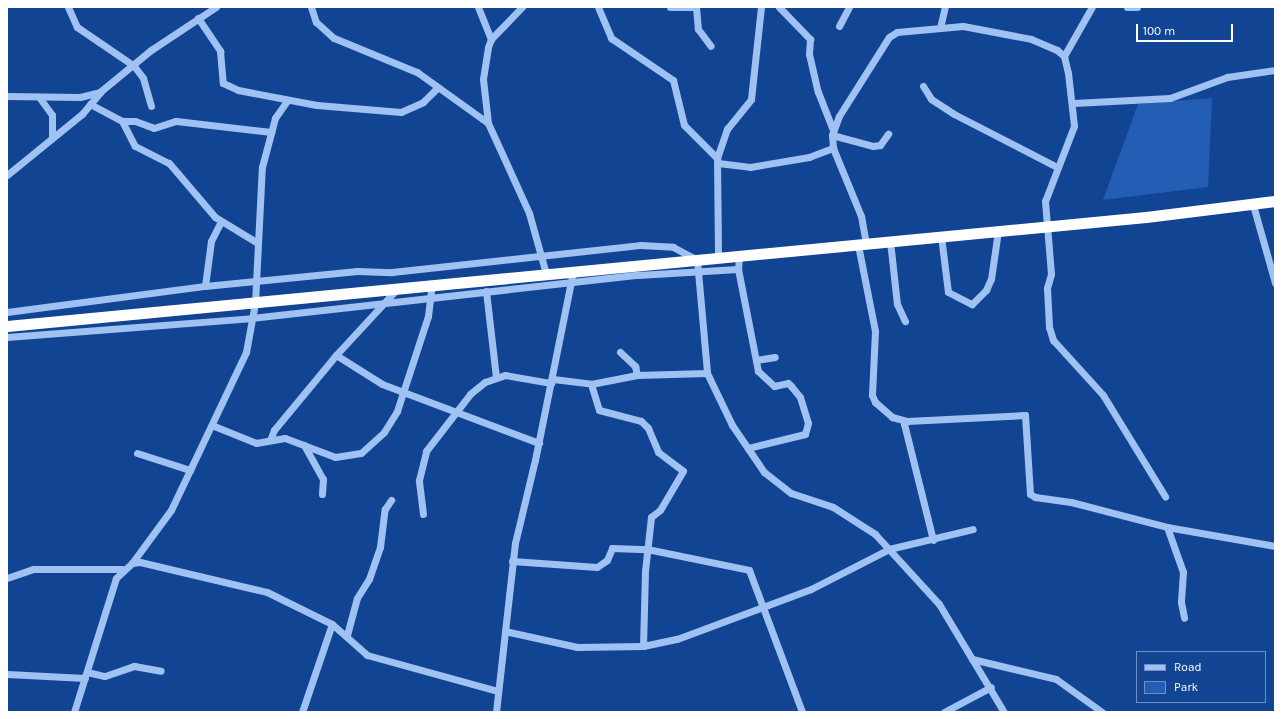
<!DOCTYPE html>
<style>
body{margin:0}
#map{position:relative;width:1282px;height:719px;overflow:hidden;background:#114594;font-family:Karla,sans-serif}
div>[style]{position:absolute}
.green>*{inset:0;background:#235eb4}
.minor>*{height:7px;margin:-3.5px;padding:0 3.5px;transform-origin:3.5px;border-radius:3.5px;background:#a0c2f3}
.highway>*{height:11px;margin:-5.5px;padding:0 5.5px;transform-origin:5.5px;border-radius:5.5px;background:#fff}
span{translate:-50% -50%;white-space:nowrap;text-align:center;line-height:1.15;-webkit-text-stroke:4px #114594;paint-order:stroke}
.frame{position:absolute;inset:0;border:8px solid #fff;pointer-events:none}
.legend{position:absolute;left:1136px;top:651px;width:130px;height:52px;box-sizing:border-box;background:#114594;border:1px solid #708fbf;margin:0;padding:5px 7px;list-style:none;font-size:12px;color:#fff}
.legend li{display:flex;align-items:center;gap:8px;height:20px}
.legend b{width:20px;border:1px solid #708fbf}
.scale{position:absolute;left:1136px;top:24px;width:97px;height:18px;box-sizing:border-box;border:2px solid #fff;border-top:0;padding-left:5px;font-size:12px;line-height:14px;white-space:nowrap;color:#fff;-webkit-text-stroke:3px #114594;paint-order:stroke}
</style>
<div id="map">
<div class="green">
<div style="clip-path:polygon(1212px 98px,1208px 187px,1103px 200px,1138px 104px)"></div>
</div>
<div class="minor">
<div style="left:68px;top:7px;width:22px;rotate:66deg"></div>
<div style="left:77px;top:27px;width:69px;rotate:34.4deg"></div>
<div style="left:134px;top:66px;width:15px;rotate:53deg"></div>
<div style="left:143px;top:78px;width:29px;rotate:74deg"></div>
<div style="left:311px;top:7px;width:16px;rotate:72deg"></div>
<div style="left:316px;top:22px;width:24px;rotate:42deg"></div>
<div style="left:334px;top:38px;width:90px;rotate:22.3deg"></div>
<div style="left:417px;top:72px;width:87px;rotate:35.7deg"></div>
<div style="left:488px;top:123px;width:99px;rotate:65.5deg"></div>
<div style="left:529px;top:213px;width:63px;rotate:74.4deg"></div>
<div style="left:478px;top:7px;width:35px;rotate:68deg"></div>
<div style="left:598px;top:7px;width:34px;rotate:67deg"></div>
<div style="left:611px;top:38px;width:75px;rotate:34.1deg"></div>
<div style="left:673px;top:80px;width:46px;rotate:76.3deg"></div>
<div style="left:684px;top:125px;width:47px;rotate:45deg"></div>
<div style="left:717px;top:158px;width:99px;rotate:89.4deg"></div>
<div style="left:670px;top:7px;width:22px"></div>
<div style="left:696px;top:7px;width:22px;rotate:85deg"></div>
<div style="left:698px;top:29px;width:21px;rotate:53deg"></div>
<div style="left:779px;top:7px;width:45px;rotate:45.9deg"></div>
<div style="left:810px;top:39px;width:15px;rotate:94deg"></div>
<div style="left:809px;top:54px;width:39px;rotate:77deg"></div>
<div style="left:818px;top:92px;width:41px;rotate:68.5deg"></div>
<div style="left:1127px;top:7px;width:10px"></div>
<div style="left:198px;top:18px;width:40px;rotate:56deg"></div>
<div style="left:220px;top:51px;width:32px;rotate:85deg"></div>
<div style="left:223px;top:83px;width:17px;rotate:25deg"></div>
<div style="left:238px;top:90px;width:80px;rotate:10.8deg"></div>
<div style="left:317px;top:105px;width:84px;rotate:4.8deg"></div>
<div style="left:401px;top:112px;width:24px;rotate:-24deg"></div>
<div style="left:423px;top:102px;width:21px;rotate:-45deg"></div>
<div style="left:839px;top:26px;width:21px;rotate:-62deg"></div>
<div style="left:940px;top:28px;width:22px;rotate:-77deg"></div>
<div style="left:1064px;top:56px;width:56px;rotate:-60.3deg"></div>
<div style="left:923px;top:86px;width:15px;rotate:58deg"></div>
<div style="left:931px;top:99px;width:27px;rotate:33deg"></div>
<div style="left:954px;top:114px;width:116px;rotate:27.2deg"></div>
<div style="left:7px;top:96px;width:73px;rotate:0.8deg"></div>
<div style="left:80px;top:97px;width:21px;rotate:-14deg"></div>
<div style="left:39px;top:97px;width:22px;rotate:54deg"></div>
<div style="left:52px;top:115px;width:22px;rotate:90deg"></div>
<div style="left:1074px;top:103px;width:96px;rotate:-3deg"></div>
<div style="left:1170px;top:98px;width:61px;rotate:-20.2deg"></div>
<div style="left:1227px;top:77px;width:49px;rotate:-8.3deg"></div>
<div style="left:90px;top:104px;width:36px;rotate:28deg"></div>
<div style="left:122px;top:121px;width:28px;rotate:63deg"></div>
<div style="left:135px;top:146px;width:38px;rotate:27deg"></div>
<div style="left:169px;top:163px;width:71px;rotate:49.6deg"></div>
<div style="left:215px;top:217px;width:48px;rotate:31.4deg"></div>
<div style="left:122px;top:121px;width:13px"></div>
<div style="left:135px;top:121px;width:20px;rotate:20deg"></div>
<div style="left:154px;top:128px;width:23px;rotate:-18deg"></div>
<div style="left:176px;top:121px;width:96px;rotate:6.6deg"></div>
<div style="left:488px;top:123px;width:44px;rotate:-96.5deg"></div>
<div style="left:483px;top:79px;width:32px;rotate:-81deg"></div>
<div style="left:488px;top:47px;width:9px;rotate:-69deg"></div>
<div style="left:491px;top:39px;width:45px;rotate:-45.9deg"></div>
<div style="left:832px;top:135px;width:42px;rotate:15deg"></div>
<div style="left:873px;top:146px;width:7px;rotate:-8deg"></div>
<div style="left:880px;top:145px;width:14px;rotate:-54deg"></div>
<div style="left:717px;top:158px;width:31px;rotate:-71deg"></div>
<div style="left:727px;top:129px;width:38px;rotate:-51deg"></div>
<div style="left:751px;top:99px;width:93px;rotate:-83.8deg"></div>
<div style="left:718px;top:163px;width:32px;rotate:7deg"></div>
<div style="left:750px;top:167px;width:60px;rotate:-9.6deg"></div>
<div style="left:809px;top:157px;width:26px;rotate:-21deg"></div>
<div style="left:7px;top:175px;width:97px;rotate:-39.1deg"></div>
<div style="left:82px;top:114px;width:30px;rotate:-50deg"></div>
<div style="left:101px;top:91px;width:65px;rotate:-39.4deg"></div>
<div style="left:151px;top:50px;width:78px;rotate:-33.5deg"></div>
<div style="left:1253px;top:205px;width:81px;rotate:74.2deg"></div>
<div style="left:941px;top:236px;width:56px;rotate:82.9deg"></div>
<div style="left:948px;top:292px;width:27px;rotate:27deg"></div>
<div style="left:972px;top:304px;width:20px;rotate:-45deg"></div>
<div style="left:986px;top:290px;width:12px;rotate:-66deg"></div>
<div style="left:991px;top:279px;width:49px;rotate:-81.7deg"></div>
<div style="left:890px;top:241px;width:63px;rotate:83.7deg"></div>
<div style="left:897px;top:304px;width:19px;rotate:65deg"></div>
<div style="left:866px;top:244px;width:28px;rotate:-100deg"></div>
<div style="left:861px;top:216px;width:74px;rotate:-112.4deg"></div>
<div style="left:833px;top:148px;width:13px;rotate:-94deg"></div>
<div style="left:832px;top:135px;width:20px;rotate:-70deg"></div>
<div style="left:839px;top:116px;width:93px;rotate:-57.7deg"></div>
<div style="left:889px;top:37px;width:9px;rotate:-32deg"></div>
<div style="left:897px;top:32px;width:66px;rotate:-5.2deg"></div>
<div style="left:963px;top:26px;width:69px;rotate:10.8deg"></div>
<div style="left:1031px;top:39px;width:28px;rotate:23deg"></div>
<div style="left:1057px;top:50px;width:9px;rotate:41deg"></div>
<div style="left:1064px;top:56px;width:17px;rotate:77deg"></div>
<div style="left:1068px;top:73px;width:53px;rotate:83.5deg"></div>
<div style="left:1074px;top:126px;width:80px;rotate:111.1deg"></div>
<div style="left:1045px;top:201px;width:73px;rotate:85.3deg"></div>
<div style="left:1051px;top:274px;width:15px;rotate:106deg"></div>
<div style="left:1047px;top:288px;width:39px;rotate:87deg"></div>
<div style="left:1049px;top:327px;width:14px;rotate:73deg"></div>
<div style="left:1053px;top:340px;width:74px;rotate:47.7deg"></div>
<div style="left:1103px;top:395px;width:119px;rotate:58.5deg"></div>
<div style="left:858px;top:245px;width:88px;rotate:78.8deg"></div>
<div style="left:875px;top:331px;width:64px;rotate:92.7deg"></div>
<div style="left:872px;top:395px;width:8px;rotate:67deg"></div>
<div style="left:875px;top:402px;width:23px;rotate:41deg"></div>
<div style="left:892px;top:417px;width:16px;rotate:15deg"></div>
<div style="left:739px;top:256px;width:13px;rotate:94deg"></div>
<div style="left:738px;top:269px;width:104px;rotate:78.9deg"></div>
<div style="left:758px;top:371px;width:22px;rotate:43deg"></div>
<div style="left:774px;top:386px;width:14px;rotate:-12deg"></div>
<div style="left:788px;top:383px;width:4px;rotate:45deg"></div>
<div style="left:791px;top:386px;width:14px;rotate:51deg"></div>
<div style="left:800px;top:397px;width:27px;rotate:73deg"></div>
<div style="left:808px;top:423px;width:11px;rotate:105deg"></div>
<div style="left:805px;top:434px;width:59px;rotate:166.2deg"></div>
<div style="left:205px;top:286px;width:45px;rotate:-82.4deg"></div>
<div style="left:211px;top:241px;width:22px;rotate:-63deg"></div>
<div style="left:486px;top:291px;width:87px;rotate:83.4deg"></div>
<div style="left:7px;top:312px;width:200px;rotate:-7.5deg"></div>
<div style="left:205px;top:286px;width:153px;rotate:-5.6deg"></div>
<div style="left:357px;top:271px;width:35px;rotate:2deg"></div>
<div style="left:392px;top:272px;width:249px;rotate:-6.2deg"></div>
<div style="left:640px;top:245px;width:33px;rotate:3deg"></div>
<div style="left:673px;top:247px;width:27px;rotate:28deg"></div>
<div style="left:697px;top:260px;width:113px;rotate:84.9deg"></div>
<div style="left:707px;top:373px;width:58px;rotate:64.3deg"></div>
<div style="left:732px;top:425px;width:57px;rotate:55.8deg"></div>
<div style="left:764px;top:472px;width:34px;rotate:38deg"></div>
<div style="left:791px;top:493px;width:44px;rotate:18.4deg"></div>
<div style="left:833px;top:507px;width:50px;rotate:32.7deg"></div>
<div style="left:875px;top:534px;width:95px;rotate:47.6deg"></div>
<div style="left:939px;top:604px;width:126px;rotate:59deg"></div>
<div style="left:7px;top:337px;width:246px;rotate:-4.4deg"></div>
<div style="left:252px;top:318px;width:388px;rotate:-6.4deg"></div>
<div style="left:638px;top:275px;width:100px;rotate:-3.4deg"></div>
<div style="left:620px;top:352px;width:21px;rotate:43deg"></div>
<div style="left:635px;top:366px;width:9px;rotate:77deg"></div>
<div style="left:336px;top:355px;width:54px;rotate:32.2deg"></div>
<div style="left:382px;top:384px;width:168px;rotate:20.6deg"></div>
<div style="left:756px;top:360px;width:19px;rotate:-9deg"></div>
<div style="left:553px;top:379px;width:38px;rotate:7deg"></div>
<div style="left:591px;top:384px;width:47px;rotate:-11.1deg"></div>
<div style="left:637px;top:375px;width:70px;rotate:-1.6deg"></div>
<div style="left:591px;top:384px;width:27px;rotate:73deg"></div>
<div style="left:599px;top:410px;width:43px;rotate:14.7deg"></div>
<div style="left:641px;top:421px;width:10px;rotate:45deg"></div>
<div style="left:648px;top:428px;width:26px;rotate:67deg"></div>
<div style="left:658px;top:452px;width:31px;rotate:37deg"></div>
<div style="left:683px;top:471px;width:45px;rotate:120.5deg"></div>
<div style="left:660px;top:510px;width:11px;rotate:142deg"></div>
<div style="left:651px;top:517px;width:54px;rotate:96.3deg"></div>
<div style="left:645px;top:571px;width:75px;rotate:91.5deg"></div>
<div style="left:214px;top:426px;width:45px;rotate:22deg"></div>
<div style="left:256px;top:443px;width:29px;rotate:-10deg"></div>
<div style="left:285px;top:438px;width:53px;rotate:20.8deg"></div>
<div style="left:335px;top:457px;width:26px;rotate:-9deg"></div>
<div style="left:361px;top:453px;width:31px;rotate:-42deg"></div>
<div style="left:384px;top:432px;width:25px;rotate:-58deg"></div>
<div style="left:397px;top:411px;width:100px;rotate:-71.9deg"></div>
<div style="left:428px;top:316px;width:31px;rotate:-83deg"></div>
<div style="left:270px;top:440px;width:11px;rotate:-68deg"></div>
<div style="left:274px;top:430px;width:97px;rotate:-50.4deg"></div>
<div style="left:336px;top:355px;width:90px;rotate:-47.3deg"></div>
<div style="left:304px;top:445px;width:39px;rotate:61deg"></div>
<div style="left:323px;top:479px;width:15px;rotate:94deg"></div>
<div style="left:137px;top:453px;width:56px;rotate:17.8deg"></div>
<div style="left:423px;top:514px;width:34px;rotate:-97deg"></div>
<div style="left:419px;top:480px;width:30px;rotate:-76deg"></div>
<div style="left:426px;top:451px;width:72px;rotate:-52.3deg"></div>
<div style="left:470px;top:394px;width:19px;rotate:-39deg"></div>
<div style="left:485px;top:382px;width:21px;rotate:-19deg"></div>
<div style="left:505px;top:375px;width:47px;rotate:9.9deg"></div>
<div style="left:1167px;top:527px;width:48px;rotate:70.4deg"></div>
<div style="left:1183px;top:572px;width:30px;rotate:94deg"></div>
<div style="left:1181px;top:602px;width:16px;rotate:79deg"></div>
<div style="left:933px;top:540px;width:120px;rotate:-104deg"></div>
<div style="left:904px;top:424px;width:4px;rotate:-45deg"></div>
<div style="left:907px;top:421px;width:118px;rotate:-2.9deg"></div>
<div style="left:1025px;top:415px;width:79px;rotate:86.4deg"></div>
<div style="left:1030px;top:494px;width:6px;rotate:31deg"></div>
<div style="left:1035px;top:497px;width:36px;rotate:8deg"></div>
<div style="left:1071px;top:502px;width:99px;rotate:14.6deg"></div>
<div style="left:1167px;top:527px;width:110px;rotate:10deg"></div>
<div style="left:512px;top:561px;width:85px;rotate:4deg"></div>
<div style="left:597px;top:567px;width:12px;rotate:-35deg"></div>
<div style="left:607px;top:560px;width:13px;rotate:-67deg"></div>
<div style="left:612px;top:548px;width:35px;rotate:2deg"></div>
<div style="left:647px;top:549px;width:104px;rotate:11.6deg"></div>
<div style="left:749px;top:570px;width:152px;rotate:69.5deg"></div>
<div style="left:132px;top:563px;width:66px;rotate:-53.7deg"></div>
<div style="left:171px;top:510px;width:175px;rotate:-64.6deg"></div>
<div style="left:246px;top:352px;width:50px;rotate:-79.6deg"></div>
<div style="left:255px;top:303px;width:136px;rotate:-87.1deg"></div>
<div style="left:262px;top:167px;width:51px;rotate:-75.1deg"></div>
<div style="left:275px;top:118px;width:21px;rotate:-55deg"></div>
<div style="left:7px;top:578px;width:28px;rotate:-19deg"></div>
<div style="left:33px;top:569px;width:89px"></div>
<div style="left:505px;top:631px;width:74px;rotate:12.5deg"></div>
<div style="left:577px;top:647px;width:66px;rotate:-0.9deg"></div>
<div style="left:643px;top:646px;width:35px;rotate:-12deg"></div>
<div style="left:677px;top:639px;width:143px;rotate:-20.5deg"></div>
<div style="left:811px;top:589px;width:88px;rotate:-27.1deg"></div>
<div style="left:889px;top:549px;width:86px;rotate:-13.4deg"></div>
<div style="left:347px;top:635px;width:38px;rotate:-75deg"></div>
<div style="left:357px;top:598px;width:22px;rotate:-58deg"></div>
<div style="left:369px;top:579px;width:34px;rotate:-71deg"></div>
<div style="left:380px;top:547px;width:38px;rotate:-83deg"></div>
<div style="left:385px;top:509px;width:11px;rotate:-56deg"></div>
<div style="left:972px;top:659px;width:86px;rotate:13.4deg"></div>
<div style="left:1056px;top:679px;width:57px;rotate:35.7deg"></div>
<div style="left:87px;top:672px;width:18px;rotate:13deg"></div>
<div style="left:105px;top:676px;width:31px;rotate:-19deg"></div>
<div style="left:134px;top:666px;width:27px;rotate:10deg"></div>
<div style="left:7px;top:674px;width:78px;rotate:2.9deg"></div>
<div style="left:74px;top:712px;width:140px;rotate:-72.6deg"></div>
<div style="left:116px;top:578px;width:22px;rotate:-43deg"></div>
<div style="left:132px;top:563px;width:8px;rotate:-7deg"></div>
<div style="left:140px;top:562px;width:130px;rotate:13.3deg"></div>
<div style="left:267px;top:592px;width:72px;rotate:26.2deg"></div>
<div style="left:332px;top:624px;width:47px;rotate:41.5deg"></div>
<div style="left:367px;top:655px;width:136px;rotate:15.4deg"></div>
<div style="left:302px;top:712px;width:93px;rotate:-71.2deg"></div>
<div style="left:496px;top:712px;width:170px;rotate:-83.6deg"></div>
<div style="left:515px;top:543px;width:85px;rotate:-76.5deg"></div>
<div style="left:535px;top:460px;width:193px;rotate:-78.6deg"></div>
<div style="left:944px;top:712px;width:53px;rotate:-28deg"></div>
</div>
<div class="highway">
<div style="left:7px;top:326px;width:1144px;rotate:-5.47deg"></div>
<div style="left:1146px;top:217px;width:130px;rotate:-7.1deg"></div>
</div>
<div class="frame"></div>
<ul class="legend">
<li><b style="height:5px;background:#a0c2f3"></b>Road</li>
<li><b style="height:11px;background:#235eb4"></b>Park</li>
</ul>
<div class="scale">100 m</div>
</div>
